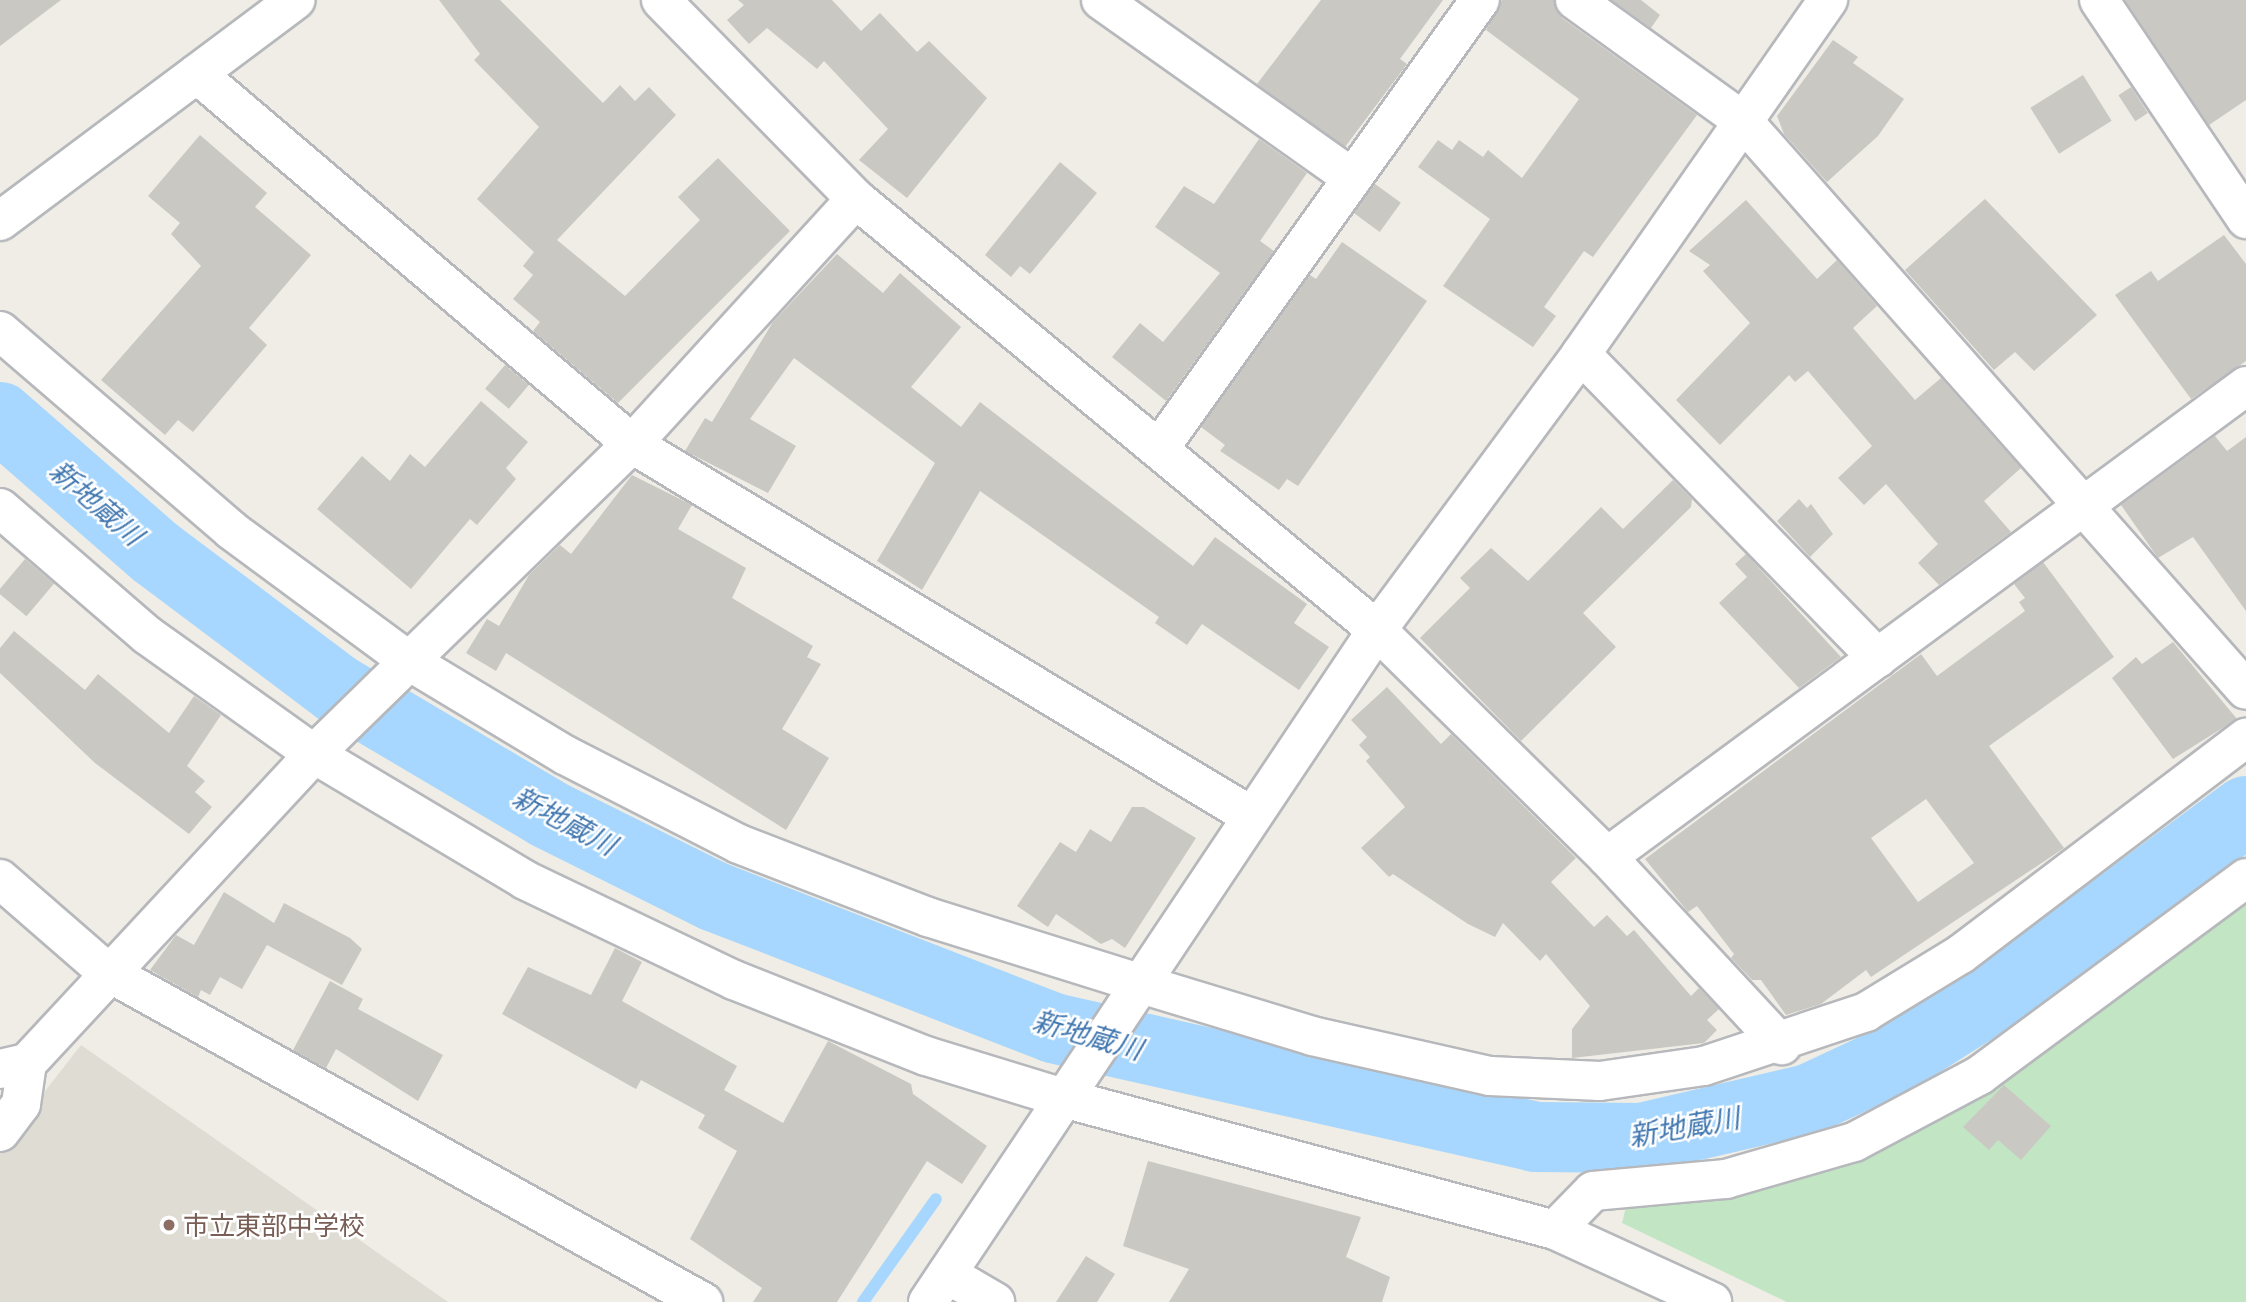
<!DOCTYPE html>
<meta charset="utf-8">
<style>
body{margin:0}
#map{position:relative;width:2246px;height:1302px;overflow:hidden;background:#efede5;font-family:"Exo 2","Noto Sans JP",sans-serif}
div>[style]{position:absolute}
.education>*{inset:0;background:#dfdcd3}
.green>*{inset:0;background:#c2e6c3}
.stream>*{height:12px;margin:-6px;padding:0 6px;transform-origin:6px;border-radius:6px;background:#a7d7fe}
.river>*{height:70px;margin:-35px;padding:0 35px;transform-origin:35px;border-radius:35px;background:#a7d7fe}
.building>*{inset:0;background:#cac8c3;transform-origin:0 0}
.roads{filter:drop-shadow(2px 0 #b6b8bc) drop-shadow(-2px 0 #b6b8bc) drop-shadow(0 2px #b6b8bc) drop-shadow(0 -2px #b6b8bc)}
.street>*{height:38px;margin:-19px;padding:0 19px;transform-origin:19px;border-radius:19px;background:#fff}
.dots>*{width:19px;height:19px;translate:-50% -50%;box-sizing:border-box;border:4px solid #fff;border-radius:50%}
span{translate:-50% -50%;white-space:nowrap;text-align:center;line-height:1.15;-webkit-text-stroke:5px #fff;paint-order:stroke}
.education-label{font-size:26px;color:#785e54}
.left{translate:0 -50%;text-align:left}
.water-label{font-size:28px;color:#4278b0;font-style:italic}
</style>
<div id="map">
<div class="education">
<div style="clip-path:polygon(81px 1045px,448px 1302px,0 1302px,0 1149px)"></div>
</div>
<div class="green">
<div style="clip-path:polygon(2246px 898px,2246px 1302px,1787px 1302px,1622px 1223px,1626px 1207px,1758px 1186px)"></div>
</div>
<div class="stream">
<div style="left:863px;top:1302px;width:126px;rotate:-54.7deg"></div>
</div>
<div class="river">
<div style="left:0;top:417px;width:207px;rotate:41.1deg"></div>
<div style="left:156px;top:553px;width:226px;rotate:36.9deg"></div>
<div style="left:337px;top:689px;width:245px;rotate:30.6deg"></div>
<div style="left:548px;top:814px;width:184px;rotate:26.4deg"></div>
<div style="left:713px;top:896px;width:365px;rotate:21.2deg"></div>
<div style="left:1053px;top:1028px;width:494px;rotate:12.7deg"></div>
<div style="left:1535px;top:1137px;width:106px;rotate:0.5deg"></div>
<div style="left:1641px;top:1138px;width:172px;rotate:-13.1deg"></div>
<div style="left:1809px;top:1099px;width:97px;rotate:-25deg"></div>
<div style="left:1897px;top:1058px;width:127px;rotate:-32.4deg"></div>
<div style="left:2004px;top:990px;width:301px;rotate:-36.5deg"></div>
</div>
<div class="building">
<div style="clip-path:polygon(0 0,61px 0,0 46px)"></div>
<div style="clip-path:polygon(439px 0,500px 0,603px 103px,620px 85px,635px 101px,649px 87px,676px 115px,557px 240px,625px 296px,700px 220px,678px 197px,718px 158px,790px 231px,618px 403px,533px 331px,540px 322px,513px 299px,533px 275px,523px 266px,534px 252px,477px 199px,539px 127px,474px 60px,480px 54px)"></div>
<div style="clip-path:polygon(738px 0,832px 0,861px 31px,880px 13px,917px 52px,929px 41px,987px 98px,907px 198px,859px 160px,888px 129px,824px 61px,817px 69px,767px 28px,749px 44px,727px 20px,744px 5px)"></div>
<div style="clip-path:polygon(1321px 0,1443px 0,1400px 59px,1407px 64px,1345px 147px,1257px 84px)"></div>
<div style="clip-path:polygon(1502px 0,1554px 0,1562px 18px,1697px 115px,1593px 257px,1584px 251px,1544px 307px,1556px 316px,1533px 347px,1443px 286px,1490px 219px,1418px 167px,1438px 140px,1452px 150px,1459px 140px,1483px 157px,1488px 150px,1522px 178px,1579px 99px,1486px 30px)"></div>
<div style="clip-path:polygon(1612px 0,1641px 0,1660px 15px,1651px 28px)"></div>
<div style="clip-path:polygon(2125px 0,2246px 0,2246px 100px,2209px 125px)"></div>
<div style="clip-path:polygon(1833px 40px,1858px 57px,1853px 63px,1904px 99px,1878px 136px,1827px 182px,1784px 134px,1777px 116px)"></div>
<div style="left:2083px;top:75px;width:54px;height:62px;rotate:58deg"></div>
<div style="left:2131px;top:87px;width:31px;height:15px;rotate:57deg"></div>
<div style="clip-path:polygon(200px 135px,267px 193px,255px 207px,311px 255px,249px 328px,267px 345px,193px 432px,178px 420px,165px 435px,101px 380px,201px 266px,171px 234px,180px 223px,148px 196px)"></div>
<div style="clip-path:polygon(1259px 139px,1307px 173px,1260px 241px,1274px 251px,1166px 401px,1112px 357px,1140px 323px,1163px 342px,1220px 273px,1155px 227px,1184px 186px,1214px 204px)"></div>
<div style="clip-path:polygon(1060px 162px,1097px 193px,1030px 274px,1020px 266px,1011px 277px,985px 255px)"></div>
<div style="left:1375px;top:184px;width:32px;height:36px;rotate:36deg"></div>
<div style="clip-path:polygon(1985px 199px,2097px 315px,2034px 371px,2015px 352px,1994px 370px,1905px 270px)"></div>
<div style="clip-path:polygon(1746px 200px,1817px 279px,1837px 260px,1877px 306px,1853px 328px,1915px 400px,1941px 378px,2021px 468px,1984px 501px,2011px 532px,1939px 585px,1918px 563px,1938px 544px,1886px 484px,1864px 505px,1838px 478px,1872px 446px,1808px 371px,1795px 382px,1789px 375px,1720px 445px,1676px 400px,1750px 323px,1703px 271px,1710px 265px,1689px 251px)"></div>
<div style="clip-path:polygon(2224px 235px,2246px 264px,2246px 361px,2191px 399px,2115px 295px,2151px 271px,2158px 281px)"></div>
<div style="clip-path:polygon(1342px 242px,1427px 301px,1298px 486px,1287px 479px,1279px 490px,1220px 451px,1225px 445px,1201px 427px,1310px 275px,1316px 279px)"></div>
<div style="clip-path:polygon(837px 254px,883px 293px,900px 273px,961px 327px,911px 387px,961px 427px,980px 402px,1193px 566px,1215px 537px,1307px 604px,1294px 623px,1329px 647px,1299px 690px,1202px 624px,1187px 645px,1155px 623px,1159px 617px,980px 491px,922px 590px,877px 561px,935px 463px,794px 358px,750px 419px,796px 446px,768px 493px,685px 451px,705px 418px,712px 422px,773px 322px)"></div>
<div style="left:505px;top:365px;width:31px;height:31px;rotate:40deg"></div>
<div style="clip-path:polygon(481px 401px,528px 442px,506px 468px,516px 479px,477px 525px,470px 519px,411px 589px,317px 509px,362px 456px,390px 481px,410px 454px,425px 467px)"></div>
<div style="clip-path:polygon(2215px 436px,2227px 451px,2246px 437px,2246px 611px,2193px 537px,2158px 558px,2121px 505px)"></div>
<div style="clip-path:polygon(632px 475px,692px 505px,678px 529px,746px 568px,732px 598px,813px 646px,807px 657px,821px 664px,782px 729px,829px 758px,786px 830px,506px 653px,496px 671px,466px 653px,487px 619px,499px 626px,529px 575px,560px 545px,571px 554px)"></div>
<div style="clip-path:polygon(1673px 480px,1692px 499px,1691px 507px,1583px 613px,1616px 647px,1521px 741px,1420px 638px,1470px 588px,1460px 578px,1491px 548px,1528px 581px,1601px 507px,1623px 529px)"></div>
<div style="clip-path:polygon(1799px 499px,1807px 508px,1811px 504px,1833px 534px,1810px 557px,1777px 521px)"></div>
<div style="clip-path:polygon(1746px 554px,1841px 657px,1799px 688px,1719px 603px,1747px 577px,1735px 564px)"></div>
<div style="left:25px;top:559px;width:38px;height:43px;rotate:40deg"></div>
<div style="clip-path:polygon(evenodd,2043px 562px,2114px 657px,1989px 746px,2064px 848px,1871px 977px,1866px 970px,1821px 1004px,1786px 1015px,1761px 980px,1752px 980px,1731px 958px,1734px 954px,1697px 906px,1688px 912px,1645px 859px,1921px 654px,1937px 676px,2025px 611px,2019px 602px,2025px 598px,2014px 584px,2043px 562px,1926px 799px,1974px 863px,1918px 902px,1871px 838px,1926px 799px)"></div>
<div style="clip-path:polygon(14px 631px,85px 690px,98px 674px,169px 733px,194px 696px,221px 715px,187px 766px,205px 781px,195px 792px,212px 807px,189px 834px,95px 763px,0 673px,0 648px)"></div>
<div style="clip-path:polygon(2173px 642px,2237px 719px,2173px 759px,2112px 678px,2136px 657px,2142px 664px)"></div>
<div style="clip-path:polygon(1387px 687px,1441px 744px,1451px 734px,1576px 858px,1551px 882px,1594px 927px,1607px 915px,1627px 936px,1634px 930px,1691px 996px,1699px 988px,1719px 1009px,1707px 1020px,1717px 1030px,1704px 1043px,1572px 1058px,1572px 1029px,1590px 1006px,1546px 954px,1540px 961px,1503px 923px,1495px 937px,1468px 924px,1393px 874px,1389px 877px,1361px 848px,1405px 807px,1366px 761px,1370px 757px,1359px 745px,1367px 737px,1351px 720px)"></div>
<div style="clip-path:polygon(1132px 807px,1144px 807px,1196px 838px,1125px 948px,1112px 939px,1101px 944px,1056px 914px,1048px 927px,1017px 906px,1060px 842px,1076px 852px,1090px 829px,1111px 842px)"></div>
<div style="clip-path:polygon(224px 892px,274px 923px,284px 903px,350px 938px,362px 949px,342px 985px,267px 945px,242px 989px,220px 977px,210px 995px,201px 990px,198px 997px,150px 970px,176px 935px,194px 945px)"></div>
<div style="clip-path:polygon(615px 948px,642px 962px,622px 1001px,737px 1066px,724px 1090px,783px 1123px,828px 1041px,911px 1084px,913px 1094px,987px 1146px,962px 1184px,927px 1161px,837px 1302px,753px 1302px,762px 1288px,690px 1239px,737px 1151px,698px 1128px,705px 1115px,641px 1080px,636px 1089px,502px 1014px,528px 967px,591px 995px)"></div>
<div style="clip-path:polygon(330px 981px,363px 999px,358px 1009px,443px 1055px,418px 1101px,336px 1049px,326px 1068px,293px 1050px)"></div>
<div style="clip-path:polygon(2004px 1085px,2051px 1126px,2021px 1160px,1998px 1140px,1989px 1150px,1963px 1127px)"></div>
<div style="clip-path:polygon(1148px 1161px,1361px 1217px,1346px 1257px,1390px 1277px,1382px 1302px,1169px 1302px,1189px 1269px,1123px 1246px)"></div>
<div style="clip-path:polygon(1086px 1256px,1115px 1274px,1097px 1302px,1056px 1302px)"></div>
</div>
<div class="roads">
<div class="street">
<div style="left:661px;top:0;width:279px;rotate:45.6deg"></div>
<div style="left:856px;top:199px;width:676px;rotate:39.6deg"></div>
<div style="left:1377px;top:630px;width:323px;rotate:44.6deg"></div>
<div style="left:1607px;top:857px;width:257px;rotate:47.1deg"></div>
<div style="left:1101px;top:0;width:308px;rotate:35.3deg"></div>
<div style="left:1575px;top:0;width:207px;rotate:35.8deg"></div>
<div style="left:1743px;top:121px;width:759px;rotate:48.52deg"></div>
<div style="left:2099px;top:0;width:264px;rotate:56.1deg"></div>
<div style="left:197px;top:74px;width:571px;rotate:40.38deg"></div>
<div style="left:632px;top:444px;width:722px;rotate:31deg"></div>
<div style="left:0;top:221px;width:369px;rotate:-36.8deg"></div>
<div style="left:0;top:331px;width:305px;rotate:40.7deg"></div>
<div style="left:231px;top:530px;width:221px;rotate:36.4deg"></div>
<div style="left:409px;top:661px;width:182px;rotate:31.1deg"></div>
<div style="left:565px;top:755px;width:195px;rotate:27.1deg"></div>
<div style="left:739px;top:844px;width:203px;rotate:21.1deg"></div>
<div style="left:928px;top:917px;width:220px;rotate:17.4deg"></div>
<div style="left:1138px;top:983px;width:182px;rotate:16.9deg"></div>
<div style="left:1312px;top:1036px;width:182px;rotate:12.7deg"></div>
<div style="left:1490px;top:1076px;width:110px;rotate:2.6deg"></div>
<div style="left:1600px;top:1081px;width:105px;rotate:-8.2deg"></div>
<div style="left:1704px;top:1066px;width:171px;rotate:-18.4deg"></div>
<div style="left:1866px;top:1012px;width:111px;rotate:-31.4deg"></div>
<div style="left:1961px;top:954px;width:358px;rotate:-37.2deg"></div>
<div style="left:1581px;top:354px;width:425px;rotate:45.7deg"></div>
<div style="left:1161px;top:446px;width:548px;rotate:-54.43deg"></div>
<div style="left:0;top:508px;width:194px;rotate:40.8deg"></div>
<div style="left:147px;top:635px;width:205px;rotate:35.5deg"></div>
<div style="left:314px;top:754px;width:246px;rotate:30.8deg"></div>
<div style="left:525px;top:880px;width:232px;rotate:25.6deg"></div>
<div style="left:734px;top:980px;width:206px;rotate:21.6deg"></div>
<div style="left:926px;top:1056px;width:143px;rotate:17deg"></div>
<div style="left:1063px;top:1098px;width:509px;rotate:15.02deg"></div>
<div style="left:1555px;top:1230px;width:173px;rotate:24.6deg"></div>
<div style="left:1607px;top:857px;width:794px;rotate:-36.39deg"></div>
<div style="left:0;top:879px;width:140px;rotate:41deg"></div>
<div style="left:106px;top:971px;width:683px;rotate:29.01deg"></div>
<div style="left:0;top:1069px;width:28px;rotate:-13deg"></div>
<div style="left:27px;top:1063px;width:422px;rotate:-47.1deg"></div>
<div style="left:314px;top:754px;width:444px;rotate:-44.3deg"></div>
<div style="left:632px;top:444px;width:332px;rotate:-47.6deg"></div>
<div style="left:0;top:1132px;width:35px;rotate:-53deg"></div>
<div style="left:21px;top:1104px;width:41px;rotate:-81.7deg"></div>
<div style="left:1555px;top:1230px;width:54px;rotate:-45.7deg"></div>
<div style="left:1593px;top:1191px;width:134px;rotate:-5.2deg"></div>
<div style="left:1726px;top:1179px;width:133px;rotate:-16.1deg"></div>
<div style="left:1854px;top:1142px;width:143px;rotate:-28deg"></div>
<div style="left:1980px;top:1075px;width:331px;rotate:-36.5deg"></div>
<div style="left:947px;top:1274px;width:56px;rotate:30.3deg"></div>
<div style="left:928px;top:1302px;width:808px;rotate:-56.25deg"></div>
<div style="left:1377px;top:630px;width:343px;rotate:-53.5deg"></div>
<div style="left:1581px;top:354px;width:432px;rotate:-55.1deg"></div>
</div>
</div>
<div class="dots">
<div style="left:169px;top:1225px;background:#8d6e63"></div>
</div>
<div class="education-label">
<span class="left" style="left:183px;top:1225px">市立東部中学校</span>
</div>
<div class="water-label">
<span style="left:97px;top:502px;rotate:41deg">新地蔵川</span>
<span style="left:565px;top:820px;rotate:28deg">新地蔵川</span>
<span style="left:1088px;top:1034px;rotate:16deg">新地蔵川</span>
<span style="left:1684px;top:1126px;rotate:-10deg">新地蔵川</span>
</div>
</div>
